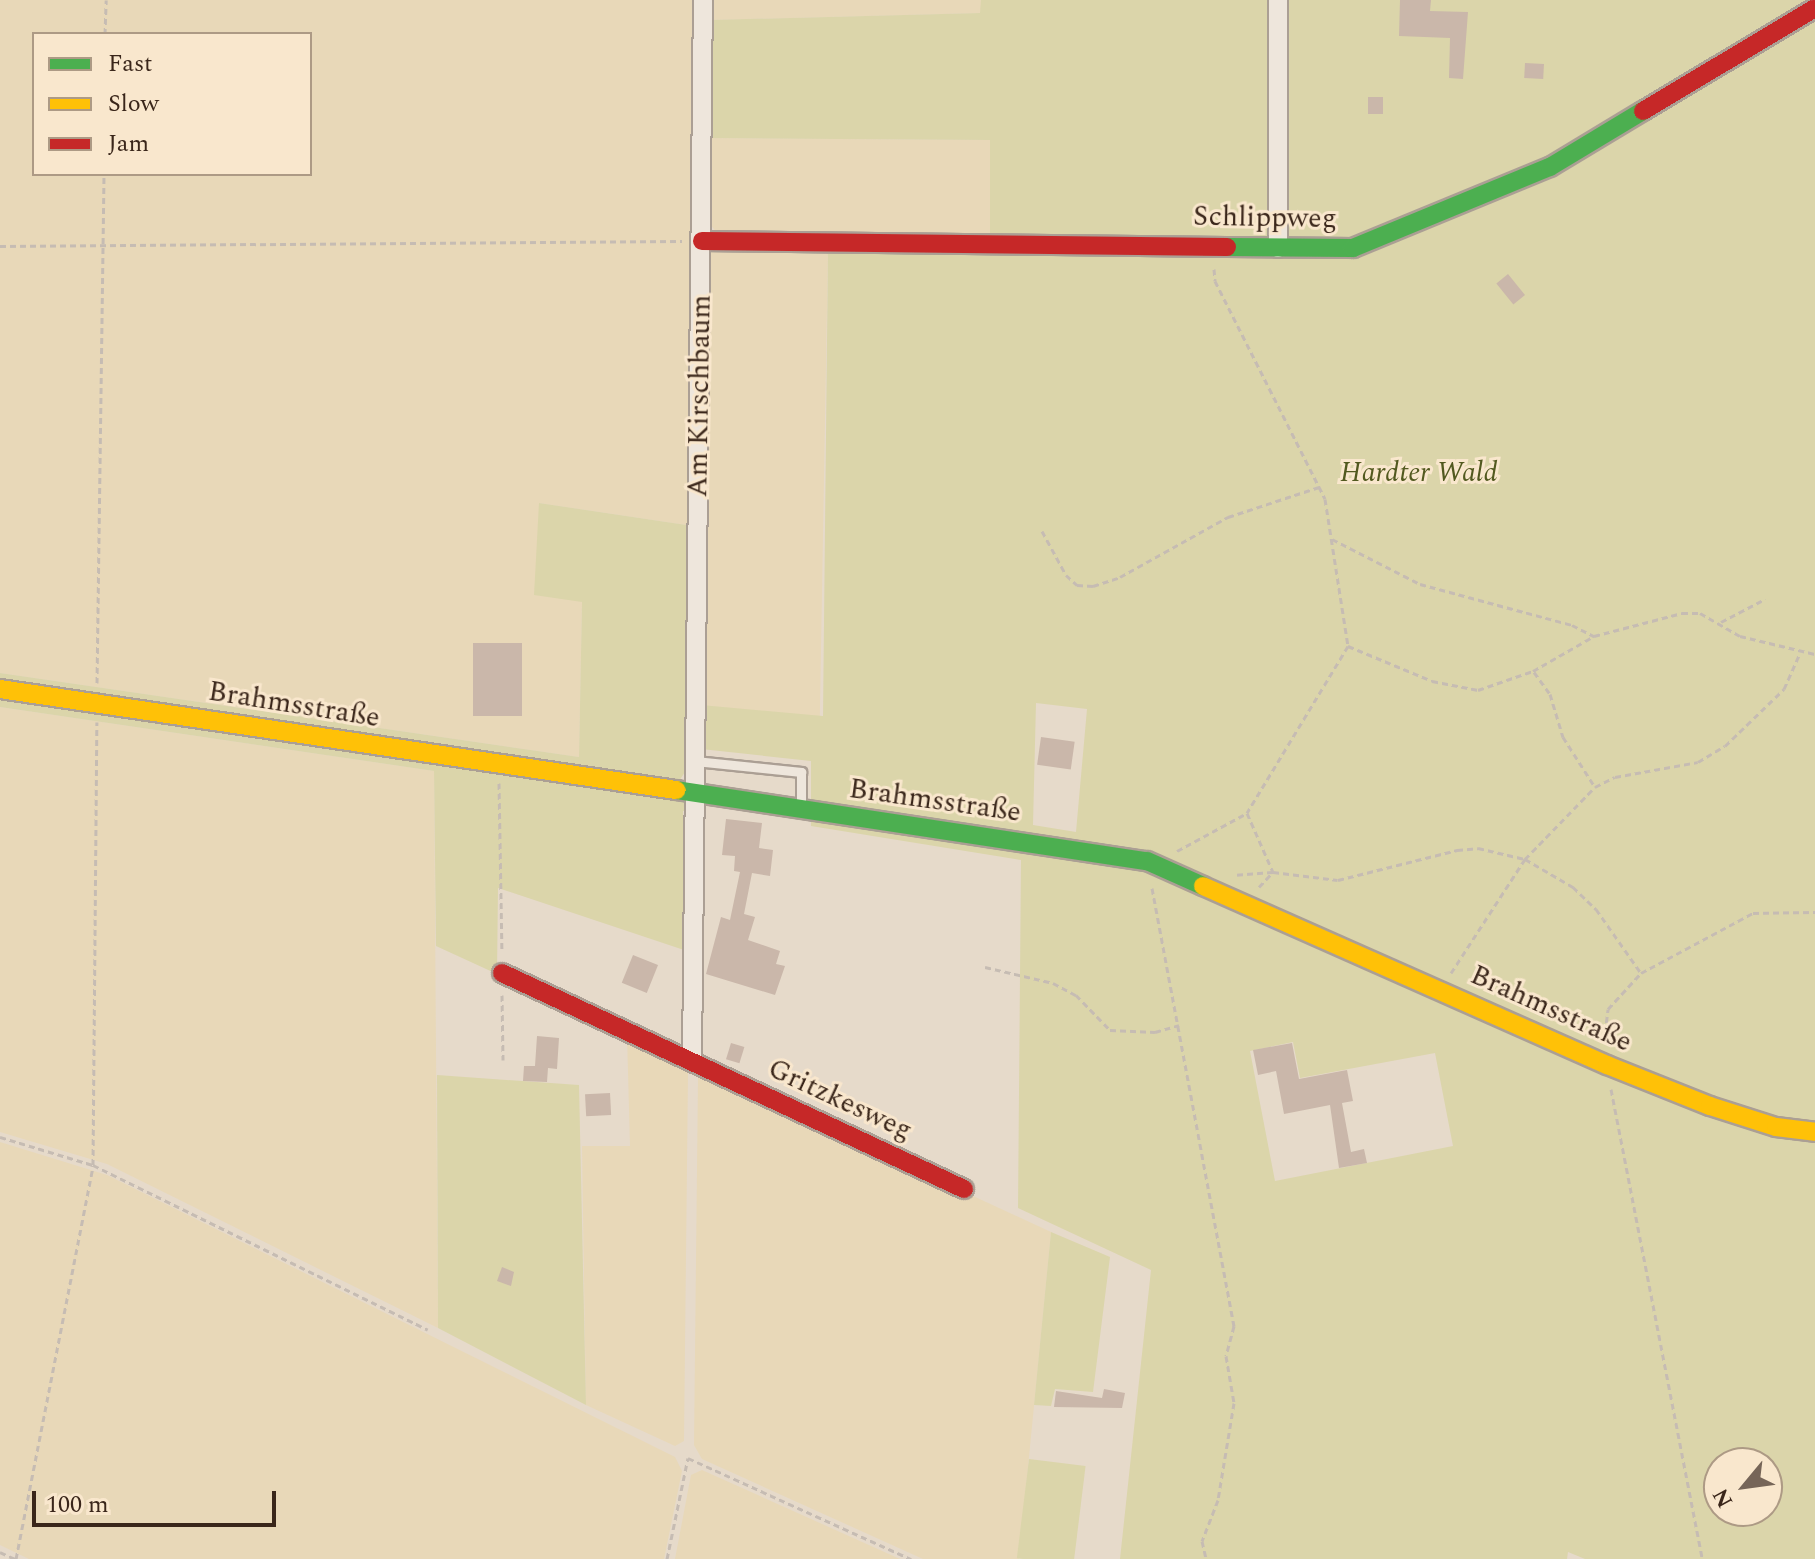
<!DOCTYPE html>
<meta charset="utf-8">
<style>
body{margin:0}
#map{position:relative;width:1815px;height:1559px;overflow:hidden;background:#e6daca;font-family:Spectral,serif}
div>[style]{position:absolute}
.farmland>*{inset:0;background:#e8d8b8;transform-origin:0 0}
.green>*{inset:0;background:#dbd5aa;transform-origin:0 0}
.building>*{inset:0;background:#cab7aa;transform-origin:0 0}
.path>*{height:3px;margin-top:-1.5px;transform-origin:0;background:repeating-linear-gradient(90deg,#c6bcb3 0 6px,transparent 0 10px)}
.roads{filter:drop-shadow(2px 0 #ab9f94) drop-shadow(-2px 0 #ab9f94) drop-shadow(0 2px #ab9f94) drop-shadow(0 -2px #ab9f94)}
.lane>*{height:9px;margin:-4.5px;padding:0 4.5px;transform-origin:4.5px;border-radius:4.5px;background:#eee6dc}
.street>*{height:18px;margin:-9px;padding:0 9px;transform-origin:9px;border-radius:9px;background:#eee6dc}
.fast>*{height:18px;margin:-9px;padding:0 9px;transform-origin:9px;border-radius:9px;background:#4caf50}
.slow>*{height:18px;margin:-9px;padding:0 9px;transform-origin:9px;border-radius:9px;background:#ffc107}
.jam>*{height:18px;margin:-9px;padding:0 9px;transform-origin:9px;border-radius:9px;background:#c62828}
span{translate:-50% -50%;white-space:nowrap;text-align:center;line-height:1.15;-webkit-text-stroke:6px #f9e7cd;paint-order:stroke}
.street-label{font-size:28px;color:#3a261a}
.park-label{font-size:28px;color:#52591f;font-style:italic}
.legend{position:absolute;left:32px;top:32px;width:280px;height:144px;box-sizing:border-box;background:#f9e7cd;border:2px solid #ad9a85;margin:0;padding:10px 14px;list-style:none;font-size:24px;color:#3a261a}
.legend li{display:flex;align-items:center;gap:16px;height:40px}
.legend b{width:40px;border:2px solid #ad9a85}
.north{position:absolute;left:1703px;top:1447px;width:80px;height:80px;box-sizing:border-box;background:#f9e7cd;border:2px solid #ad9a85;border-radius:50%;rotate:241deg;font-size:22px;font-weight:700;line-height:32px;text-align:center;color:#3a261a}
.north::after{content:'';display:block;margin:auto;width:28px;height:36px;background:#766558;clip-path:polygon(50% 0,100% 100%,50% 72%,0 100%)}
.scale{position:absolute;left:32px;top:1491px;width:244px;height:36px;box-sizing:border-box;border:4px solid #3a261a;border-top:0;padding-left:10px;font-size:24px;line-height:28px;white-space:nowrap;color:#3a261a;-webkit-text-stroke:6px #f9e7cd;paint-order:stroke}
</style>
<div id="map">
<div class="farmland">
<div style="clip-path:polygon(evenodd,0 0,698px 0,693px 526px,539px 503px,582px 601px,579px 757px,0 673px,0 0,34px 34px,310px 34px,310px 174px,34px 174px,34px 34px)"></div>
<div style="clip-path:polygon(709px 0,981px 0,981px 13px,709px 20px)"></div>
<div style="clip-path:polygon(708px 138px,990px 140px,990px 239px,717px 233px,707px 220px)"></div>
<div style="left:828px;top:248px;width:469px;height:122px;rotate:91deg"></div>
<div style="clip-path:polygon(0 707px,434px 771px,438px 1328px,107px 1164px,0 1132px)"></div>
<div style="clip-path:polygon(627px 1035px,688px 1073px,684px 1441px,675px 1446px,586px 1405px,582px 1146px,630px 1146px)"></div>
<div style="clip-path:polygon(707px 1073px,1051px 1232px,1019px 1559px,923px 1559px,702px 1459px,694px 1445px,698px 1078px)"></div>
<div style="clip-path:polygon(0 1142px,107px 1175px,675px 1457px,682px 1471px,664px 1559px,29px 1559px,0 1545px)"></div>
<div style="clip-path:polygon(702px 1470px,900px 1559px,675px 1559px,691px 1475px)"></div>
</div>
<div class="green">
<div style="clip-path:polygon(evenodd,981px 0,1815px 0,1815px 1559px,1585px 1559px,1568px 1552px,1567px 1559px,1120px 1559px,1151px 1270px,1018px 1208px,1021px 860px,811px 826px,811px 761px,701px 749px,701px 705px,823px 716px,828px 248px,990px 239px,990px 140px,708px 138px,709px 20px,980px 13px,981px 0,1036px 703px,1087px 709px,1076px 832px,1033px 825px,1036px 703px,981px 0,1293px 1042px,1300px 1078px,1435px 1053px,1453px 1146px,1275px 1181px,1250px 1051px,1293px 1042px,981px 0,1719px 1463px,1767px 1463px,1767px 1511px,1719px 1511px,1719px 1463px)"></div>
<div style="clip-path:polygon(539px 503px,693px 526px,687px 769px,679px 781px,0 683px,0 673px,579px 757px,582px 602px,534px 595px)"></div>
<div style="clip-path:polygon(0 698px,684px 799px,689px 811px,683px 811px,684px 950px,498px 888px,497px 974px,436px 946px,434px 771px,0 707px)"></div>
<div style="clip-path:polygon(437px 1075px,579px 1085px,586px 1405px,438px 1328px)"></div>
<div style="clip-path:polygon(1051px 1232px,1110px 1257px,1093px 1392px,1055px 1389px,1051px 1406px,1034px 1405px)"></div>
<div style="left:1029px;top:1459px;width:57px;height:100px;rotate:7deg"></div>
</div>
<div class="building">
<div style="clip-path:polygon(1400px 0,1431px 0,1430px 11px,1468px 12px,1463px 79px,1449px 78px,1450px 38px,1399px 36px)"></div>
<div style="left:1525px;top:63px;width:19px;height:15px;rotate:3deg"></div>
<div style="left:1383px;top:97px;width:17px;height:15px;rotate:90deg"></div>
<div style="left:1508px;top:274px;width:27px;height:15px;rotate:51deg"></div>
<div style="left:473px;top:643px;width:49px;height:73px"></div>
<div style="left:1041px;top:737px;width:34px;height:28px;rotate:8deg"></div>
<div style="clip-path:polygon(726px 819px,762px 823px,759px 848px,773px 850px,770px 876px,752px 873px,744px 914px,755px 917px,748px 940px,780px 951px,776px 964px,785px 966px,775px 995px,706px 974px,721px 917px,730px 920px,740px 872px,734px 871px,735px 856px,722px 855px)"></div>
<div style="left:633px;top:955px;width:27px;height:30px;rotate:22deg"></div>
<div style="clip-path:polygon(537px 1036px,559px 1038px,557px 1069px,548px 1068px,547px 1082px,523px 1081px,524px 1066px,535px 1066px)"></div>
<div style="left:731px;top:1043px;width:14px;height:17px;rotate:17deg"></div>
<div style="clip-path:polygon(1292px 1043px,1299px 1079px,1347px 1070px,1353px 1101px,1342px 1103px,1351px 1152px,1364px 1149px,1367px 1163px,1339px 1168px,1330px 1105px,1284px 1114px,1276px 1071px,1258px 1075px,1253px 1050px)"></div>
<div style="left:610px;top:1093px;width:22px;height:25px;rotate:87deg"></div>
<div style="clip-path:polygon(502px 1267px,514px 1272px,511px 1286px,497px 1281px)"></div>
<div style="clip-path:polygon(1104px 1389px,1125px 1393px,1122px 1408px,1054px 1407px,1056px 1391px,1102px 1398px)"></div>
</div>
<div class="path">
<div style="left:105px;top:34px;width:34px;rotate:-88deg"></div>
<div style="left:0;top:246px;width:682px;rotate:-0.42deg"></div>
<div style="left:1214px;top:269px;width:12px;rotate:85deg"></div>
<div style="left:1215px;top:281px;width:244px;rotate:63.2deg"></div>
<div style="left:1325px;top:499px;width:149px;rotate:81.1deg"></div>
<div style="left:1348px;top:646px;width:195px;rotate:121.2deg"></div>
<div style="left:1247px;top:813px;width:64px;rotate:66.2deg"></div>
<div style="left:1273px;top:872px;width:40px;rotate:175.7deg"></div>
<div style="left:1042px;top:531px;width:50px;rotate:61.4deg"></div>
<div style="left:1066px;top:575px;width:15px;rotate:42deg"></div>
<div style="left:1077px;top:585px;width:16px;rotate:4deg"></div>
<div style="left:1093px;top:586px;width:28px;rotate:-18deg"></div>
<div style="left:1120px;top:577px;width:124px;rotate:-29.1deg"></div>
<div style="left:1228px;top:517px;width:96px;rotate:-18.2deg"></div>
<div style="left:1332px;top:539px;width:99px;rotate:27.1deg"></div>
<div style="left:1420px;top:584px;width:157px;rotate:15.1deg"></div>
<div style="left:1572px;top:625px;width:25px;rotate:27deg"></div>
<div style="left:1721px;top:622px;width:50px;rotate:-27.6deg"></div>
<div style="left:1348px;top:646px;width:91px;rotate:22.6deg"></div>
<div style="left:1432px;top:681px;width:47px;rotate:11.1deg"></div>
<div style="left:1478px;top:690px;width:58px;rotate:-19.1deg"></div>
<div style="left:1533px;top:671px;width:70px;rotate:-29.8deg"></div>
<div style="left:1594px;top:636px;width:91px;rotate:-14.6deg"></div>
<div style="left:1682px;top:613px;width:18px"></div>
<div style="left:1700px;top:613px;width:46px;rotate:29.9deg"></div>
<div style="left:1740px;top:636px;width:77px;rotate:13.5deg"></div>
<div style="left:1534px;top:672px;width:27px;rotate:54deg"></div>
<div style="left:1550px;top:694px;width:45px;rotate:73.2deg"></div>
<div style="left:1563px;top:737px;width:59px;rotate:57.4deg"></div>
<div style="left:97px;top:683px;width:509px;rotate:-89.21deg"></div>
<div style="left:499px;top:783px;width:168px;rotate:89deg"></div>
<div style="left:1177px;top:851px;width:80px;rotate:-28.5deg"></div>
<div style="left:1259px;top:887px;width:21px;rotate:-47deg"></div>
<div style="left:1273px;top:872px;width:65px;rotate:7deg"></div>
<div style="left:1338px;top:880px;width:123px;rotate:-14.1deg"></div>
<div style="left:1457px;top:850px;width:21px;rotate:-5deg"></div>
<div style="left:1478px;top:848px;width:48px;rotate:13.2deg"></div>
<div style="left:1525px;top:859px;width:56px;rotate:30.3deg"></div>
<div style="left:1573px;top:887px;width:32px;rotate:44deg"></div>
<div style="left:1596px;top:909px;width:78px;rotate:54.9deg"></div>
<div style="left:1152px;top:888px;width:446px;rotate:79.4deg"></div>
<div style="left:1234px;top:1326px;width:31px;rotate:105deg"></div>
<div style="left:1226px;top:1356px;width:48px;rotate:80.3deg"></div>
<div style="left:1234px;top:1403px;width:98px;rotate:99.4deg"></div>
<div style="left:1218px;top:1500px;width:44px;rotate:111.3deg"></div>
<div style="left:1202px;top:1541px;width:18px;rotate:77deg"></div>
<div style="left:985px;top:967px;width:70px;rotate:13.2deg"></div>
<div style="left:1053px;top:983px;width:26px;rotate:28deg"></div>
<div style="left:1076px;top:995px;width:49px;rotate:45.8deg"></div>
<div style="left:1110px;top:1030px;width:45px;rotate:2.5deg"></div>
<div style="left:1155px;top:1032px;width:25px;rotate:-16deg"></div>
<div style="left:1451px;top:973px;width:136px;rotate:-57deg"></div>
<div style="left:1525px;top:859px;width:100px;rotate:-45.8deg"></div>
<div style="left:1595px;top:787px;width:22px;rotate:-27deg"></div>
<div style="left:1615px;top:777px;width:84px;rotate:-10.2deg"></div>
<div style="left:1698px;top:762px;width:31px;rotate:-31deg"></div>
<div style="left:1725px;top:746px;width:82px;rotate:-44deg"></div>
<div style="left:1784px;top:689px;width:39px;rotate:-66deg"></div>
<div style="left:502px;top:995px;width:65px;rotate:89.1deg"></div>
<div style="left:1604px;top:1042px;width:33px;rotate:-83deg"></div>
<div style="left:1608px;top:1009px;width:49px;rotate:-47.5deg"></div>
<div style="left:1641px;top:973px;width:127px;rotate:-28.2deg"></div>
<div style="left:1753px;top:913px;width:62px;rotate:-0.9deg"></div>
<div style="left:1611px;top:1089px;width:479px;rotate:79deg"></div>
<div style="left:0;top:1137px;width:97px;rotate:16.8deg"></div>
<div style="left:93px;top:1165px;width:373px;rotate:26.2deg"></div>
<div style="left:0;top:1552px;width:17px;rotate:25deg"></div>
<div style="left:16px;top:1559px;width:401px;rotate:-78.9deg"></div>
<div style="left:93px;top:1165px;width:443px;rotate:-89.5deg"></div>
<div style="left:667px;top:1559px;width:103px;rotate:-78.3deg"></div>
<div style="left:688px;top:1458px;width:245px;rotate:24.4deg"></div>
</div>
<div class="roads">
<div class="lane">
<div style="left:695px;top:761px;width:107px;rotate:5.9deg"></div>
<div style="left:801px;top:772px;width:33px;rotate:90deg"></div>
</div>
<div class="street">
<div style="left:1278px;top:248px;width:248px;rotate:-90deg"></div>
<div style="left:692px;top:1061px;width:1061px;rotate:-89.41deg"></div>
</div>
<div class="fast">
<div style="left:1227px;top:247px;width:126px;rotate:0.5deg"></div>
<div style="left:1353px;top:248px;width:213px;rotate:-22.4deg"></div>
<div style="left:1550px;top:167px;width:109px;rotate:-31.1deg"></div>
<div style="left:676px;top:790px;width:476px;rotate:8.6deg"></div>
<div style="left:1147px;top:861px;width:61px;rotate:24.1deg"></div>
</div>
<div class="slow">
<div style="left:0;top:689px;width:684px;rotate:8.5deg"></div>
<div style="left:1203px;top:886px;width:442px;rotate:23.9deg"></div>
<div style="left:1607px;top:1065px;width:111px;rotate:21.7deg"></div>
<div style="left:1710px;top:1106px;width:69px;rotate:17.7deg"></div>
<div style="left:1776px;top:1127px;width:39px;rotate:7deg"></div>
</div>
<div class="jam">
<div style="left:1643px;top:111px;width:200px;rotate:-30.9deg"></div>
<div style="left:702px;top:241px;width:525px;rotate:0.65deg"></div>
<div style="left:502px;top:973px;width:510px;rotate:25.06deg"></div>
</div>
</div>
<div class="street-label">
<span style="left:1265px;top:218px;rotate:1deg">Schlippweg</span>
<span style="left:700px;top:396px;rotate:-89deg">Am Kirschbaum</span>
<span style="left:294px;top:705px;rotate:9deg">Brahmsstraße</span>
<span style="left:935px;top:801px;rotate:8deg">Brahmsstraße</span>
<span style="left:1551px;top:1009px;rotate:24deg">Brahmsstraße</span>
<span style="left:840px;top:1100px;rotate:25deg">Gritzkesweg</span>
</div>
<div class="park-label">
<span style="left:1419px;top:473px">Hardter Wald</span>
</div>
<ul class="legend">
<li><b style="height:10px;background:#4caf50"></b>Fast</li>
<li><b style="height:10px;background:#ffc107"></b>Slow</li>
<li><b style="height:10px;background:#c62828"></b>Jam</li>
</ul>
<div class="north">N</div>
<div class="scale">100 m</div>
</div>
